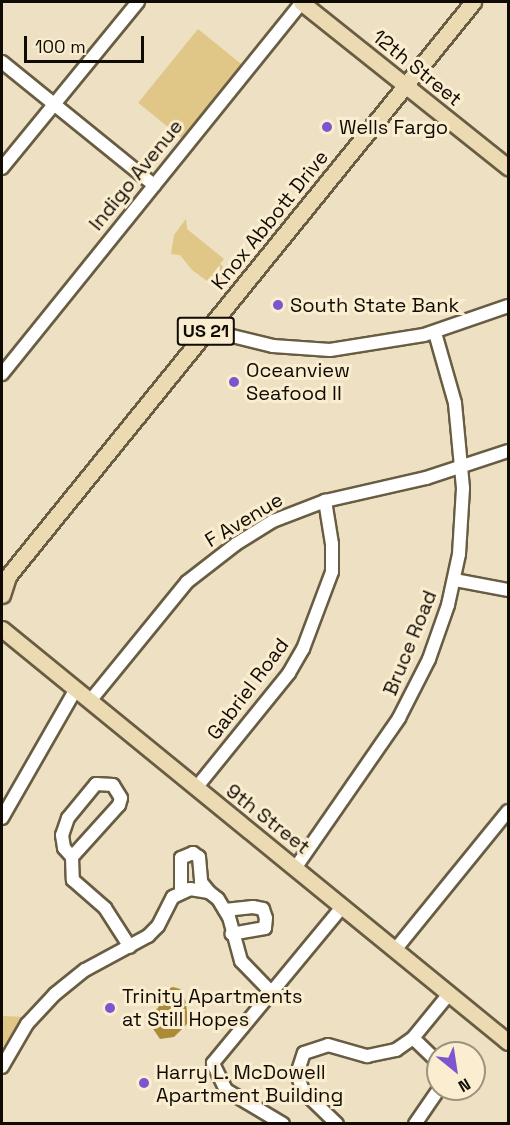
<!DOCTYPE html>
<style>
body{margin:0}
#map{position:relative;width:510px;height:1125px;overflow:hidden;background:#ede0c3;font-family:"Space Grotesk",sans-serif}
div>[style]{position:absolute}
.green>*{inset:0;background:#e0c687;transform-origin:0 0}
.water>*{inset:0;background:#ab8b36}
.roads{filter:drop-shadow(2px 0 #685d43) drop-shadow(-2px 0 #685d43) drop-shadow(0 2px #685d43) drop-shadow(0 -2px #685d43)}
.minor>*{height:12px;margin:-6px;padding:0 6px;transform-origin:6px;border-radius:6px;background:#fff}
.major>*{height:15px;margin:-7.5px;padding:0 7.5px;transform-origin:7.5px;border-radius:7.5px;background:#ebdab2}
.dots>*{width:16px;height:16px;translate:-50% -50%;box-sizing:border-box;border:3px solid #faedd0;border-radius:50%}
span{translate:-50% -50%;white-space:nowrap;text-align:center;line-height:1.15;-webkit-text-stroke:6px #faedd0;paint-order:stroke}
.shield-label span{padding:2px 4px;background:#faedd0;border:2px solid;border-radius:4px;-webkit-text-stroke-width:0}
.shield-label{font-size:18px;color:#100c04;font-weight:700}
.street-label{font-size:20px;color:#100c04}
.poi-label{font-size:20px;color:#100c04}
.left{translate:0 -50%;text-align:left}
.frame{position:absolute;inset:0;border:3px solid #100c04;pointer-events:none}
.north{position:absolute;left:426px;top:1041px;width:60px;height:60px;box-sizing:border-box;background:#faedd0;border:2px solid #9c937e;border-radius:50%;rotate:150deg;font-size:16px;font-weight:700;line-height:24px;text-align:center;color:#100c04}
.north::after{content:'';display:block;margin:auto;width:21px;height:27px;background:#7f55cf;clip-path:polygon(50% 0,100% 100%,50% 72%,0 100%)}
.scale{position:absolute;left:24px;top:36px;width:120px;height:27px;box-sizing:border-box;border:3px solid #100c04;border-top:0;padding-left:8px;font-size:18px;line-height:21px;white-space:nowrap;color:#100c04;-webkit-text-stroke:4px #faedd0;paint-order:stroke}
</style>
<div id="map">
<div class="green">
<div style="left:198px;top:29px;width:63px;height:95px;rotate:39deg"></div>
<div style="clip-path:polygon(186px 219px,187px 229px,224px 259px,220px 264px,228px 271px,215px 287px,192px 270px,180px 255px,171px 254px,174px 235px)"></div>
<div style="clip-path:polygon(2px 1016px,25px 1017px,2px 1048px)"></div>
</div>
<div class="water">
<div style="clip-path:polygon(173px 987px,180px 989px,186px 1002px,188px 1023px,174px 1037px,160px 1039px,145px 1017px,158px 1008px,165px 990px)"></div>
</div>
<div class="roads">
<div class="minor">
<div style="left:2px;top:62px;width:196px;rotate:39deg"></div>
<div style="left:2px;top:168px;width:215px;rotate:-50.7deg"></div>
<div style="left:212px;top:324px;width:16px;rotate:40deg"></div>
<div style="left:224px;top:334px;width:50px;rotate:13.8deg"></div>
<div style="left:273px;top:346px;width:57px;rotate:4deg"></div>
<div style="left:330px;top:350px;width:95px;rotate:-9.1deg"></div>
<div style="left:424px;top:335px;width:89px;rotate:-19deg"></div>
<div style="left:2px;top:374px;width:478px;rotate:-51.1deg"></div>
<div style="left:455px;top:580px;width:54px;rotate:10.7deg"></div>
<div style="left:90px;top:701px;width:154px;rotate:-50.8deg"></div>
<div style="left:187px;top:582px;width:62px;rotate:-37.8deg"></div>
<div style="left:236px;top:544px;width:44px;rotate:-31.9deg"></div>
<div style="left:273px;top:521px;width:56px;rotate:-21deg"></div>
<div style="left:325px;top:501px;width:104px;rotate:-12.8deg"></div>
<div style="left:426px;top:478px;width:86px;rotate:-18.2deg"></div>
<div style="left:196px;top:788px;width:148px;rotate:-51deg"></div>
<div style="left:289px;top:673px;width:28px;rotate:-60deg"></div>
<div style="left:303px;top:649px;width:82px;rotate:-69.4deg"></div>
<div style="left:332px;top:572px;width:28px;rotate:-90deg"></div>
<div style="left:332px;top:544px;width:44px;rotate:-99.2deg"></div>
<div style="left:2px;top:818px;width:149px;rotate:-60.2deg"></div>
<div style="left:72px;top:857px;width:70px;rotate:-47.9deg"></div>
<div style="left:119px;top:805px;width:7px;rotate:-74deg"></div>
<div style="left:121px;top:798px;width:15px;rotate:-122deg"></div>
<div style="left:113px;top:785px;width:17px;rotate:-177deg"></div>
<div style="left:96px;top:784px;width:44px;rotate:129.5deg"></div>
<div style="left:68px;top:818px;width:18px;rotate:109deg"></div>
<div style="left:62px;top:835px;width:13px;rotate:81deg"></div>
<div style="left:64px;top:848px;width:12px;rotate:48deg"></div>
<div style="left:72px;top:857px;width:23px;rotate:88deg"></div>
<div style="left:73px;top:880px;width:43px;rotate:41.2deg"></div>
<div style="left:105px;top:908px;width:46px;rotate:57.3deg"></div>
<div style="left:296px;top:867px;width:181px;rotate:-55.3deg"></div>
<div style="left:399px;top:718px;width:66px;rotate:-63deg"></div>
<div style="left:429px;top:659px;width:57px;rotate:-70.6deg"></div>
<div style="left:448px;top:605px;width:52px;rotate:-77.8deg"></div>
<div style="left:459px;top:554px;width:66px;rotate:-86.5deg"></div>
<div style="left:463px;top:488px;width:85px;rotate:-95.4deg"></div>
<div style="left:455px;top:403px;width:73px;rotate:-105.9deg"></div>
<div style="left:181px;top:891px;width:33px;rotate:-90deg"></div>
<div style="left:181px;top:858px;width:13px;rotate:-23deg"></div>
<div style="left:193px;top:853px;width:7px;rotate:34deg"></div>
<div style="left:199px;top:857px;width:25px;rotate:85deg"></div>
<div style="left:201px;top:882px;width:13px;rotate:51deg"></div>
<div style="left:225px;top:910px;width:28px;rotate:-6deg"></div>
<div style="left:253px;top:907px;width:10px;rotate:11deg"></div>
<div style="left:263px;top:909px;width:9px;rotate:72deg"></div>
<div style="left:266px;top:918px;width:10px;rotate:96deg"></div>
<div style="left:265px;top:928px;width:34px;rotate:170deg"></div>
<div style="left:395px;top:950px;width:179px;rotate:-50.9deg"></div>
<div style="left:413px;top:1038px;width:35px;rotate:44deg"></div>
<div style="left:2px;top:1067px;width:50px;rotate:-59.8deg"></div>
<div style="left:27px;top:1024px;width:41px;rotate:-47deg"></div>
<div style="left:55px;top:994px;width:38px;rotate:-39deg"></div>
<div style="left:85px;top:970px;width:72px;rotate:-28.4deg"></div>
<div style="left:148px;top:936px;width:14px;rotate:-45deg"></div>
<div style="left:158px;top:926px;width:33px;rotate:-63deg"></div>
<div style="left:173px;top:897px;width:19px;rotate:-25deg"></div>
<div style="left:190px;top:889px;width:19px;rotate:9deg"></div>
<div style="left:209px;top:892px;width:11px;rotate:38deg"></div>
<div style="left:218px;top:899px;width:21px;rotate:59deg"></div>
<div style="left:229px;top:917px;width:46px;rotate:74.7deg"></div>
<div style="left:241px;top:961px;width:43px;rotate:45.9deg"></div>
<div style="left:283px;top:1124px;width:66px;rotate:-149.2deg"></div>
<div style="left:226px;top:1090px;width:30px;rotate:-116deg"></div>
<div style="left:213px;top:1063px;width:202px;rotate:-50.4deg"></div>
<div style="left:337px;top:1124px;width:47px;rotate:-135.9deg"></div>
<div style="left:303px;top:1091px;width:18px;rotate:-109deg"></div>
<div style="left:297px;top:1074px;width:22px;rotate:-72deg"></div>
<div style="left:304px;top:1053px;width:25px;rotate:-18deg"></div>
<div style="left:328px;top:1045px;width:41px;rotate:15.8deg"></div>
<div style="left:367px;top:1056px;width:30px;rotate:-12deg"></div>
<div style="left:396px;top:1050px;width:21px;rotate:-35deg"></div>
<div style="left:413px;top:1038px;width:57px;rotate:-50.7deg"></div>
<div style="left:415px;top:1124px;width:42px;rotate:-55.6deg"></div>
</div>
<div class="major">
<div style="left:301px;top:2px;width:265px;rotate:38.6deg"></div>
<div style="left:2px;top:595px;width:20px;rotate:-72deg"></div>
<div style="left:8px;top:576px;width:739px;rotate:-50.99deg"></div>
<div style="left:2px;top:629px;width:653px;rotate:39.22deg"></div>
</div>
</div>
<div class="dots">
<div style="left:327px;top:127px;background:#7f55cf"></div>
<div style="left:278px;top:305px;background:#7f55cf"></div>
<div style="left:234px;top:382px;background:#7f55cf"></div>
<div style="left:110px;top:1008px;background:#7f55cf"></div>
<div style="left:144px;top:1083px;background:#7f55cf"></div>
</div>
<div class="shield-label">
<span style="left:206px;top:331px">US 21</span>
</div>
<div class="street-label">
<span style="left:417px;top:68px;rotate:39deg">12th Street</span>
<span style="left:136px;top:175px;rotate:-51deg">Indigo Avenue</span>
<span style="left:270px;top:220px;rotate:-51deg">Knox Abbott Drive</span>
<span style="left:244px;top:520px;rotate:-31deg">F Avenue</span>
<span style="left:410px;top:643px;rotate:-68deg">Bruce Road</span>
<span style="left:248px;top:689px;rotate:-53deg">Gabriel Road</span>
<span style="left:268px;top:819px;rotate:38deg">9th Street</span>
</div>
<div class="poi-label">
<span class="left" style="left:339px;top:127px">Wells Fargo</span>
<span class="left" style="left:290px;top:305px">South State Bank</span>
<span class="left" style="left:246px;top:382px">Oceanview<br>Seafood II</span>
<span class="left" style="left:122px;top:1008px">Trinity Apartments<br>at Still Hopes</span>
<span class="left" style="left:156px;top:1084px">Harry L. McDowell<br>Apartment Building</span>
</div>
<div class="frame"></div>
<div class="north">N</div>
<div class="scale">100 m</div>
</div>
